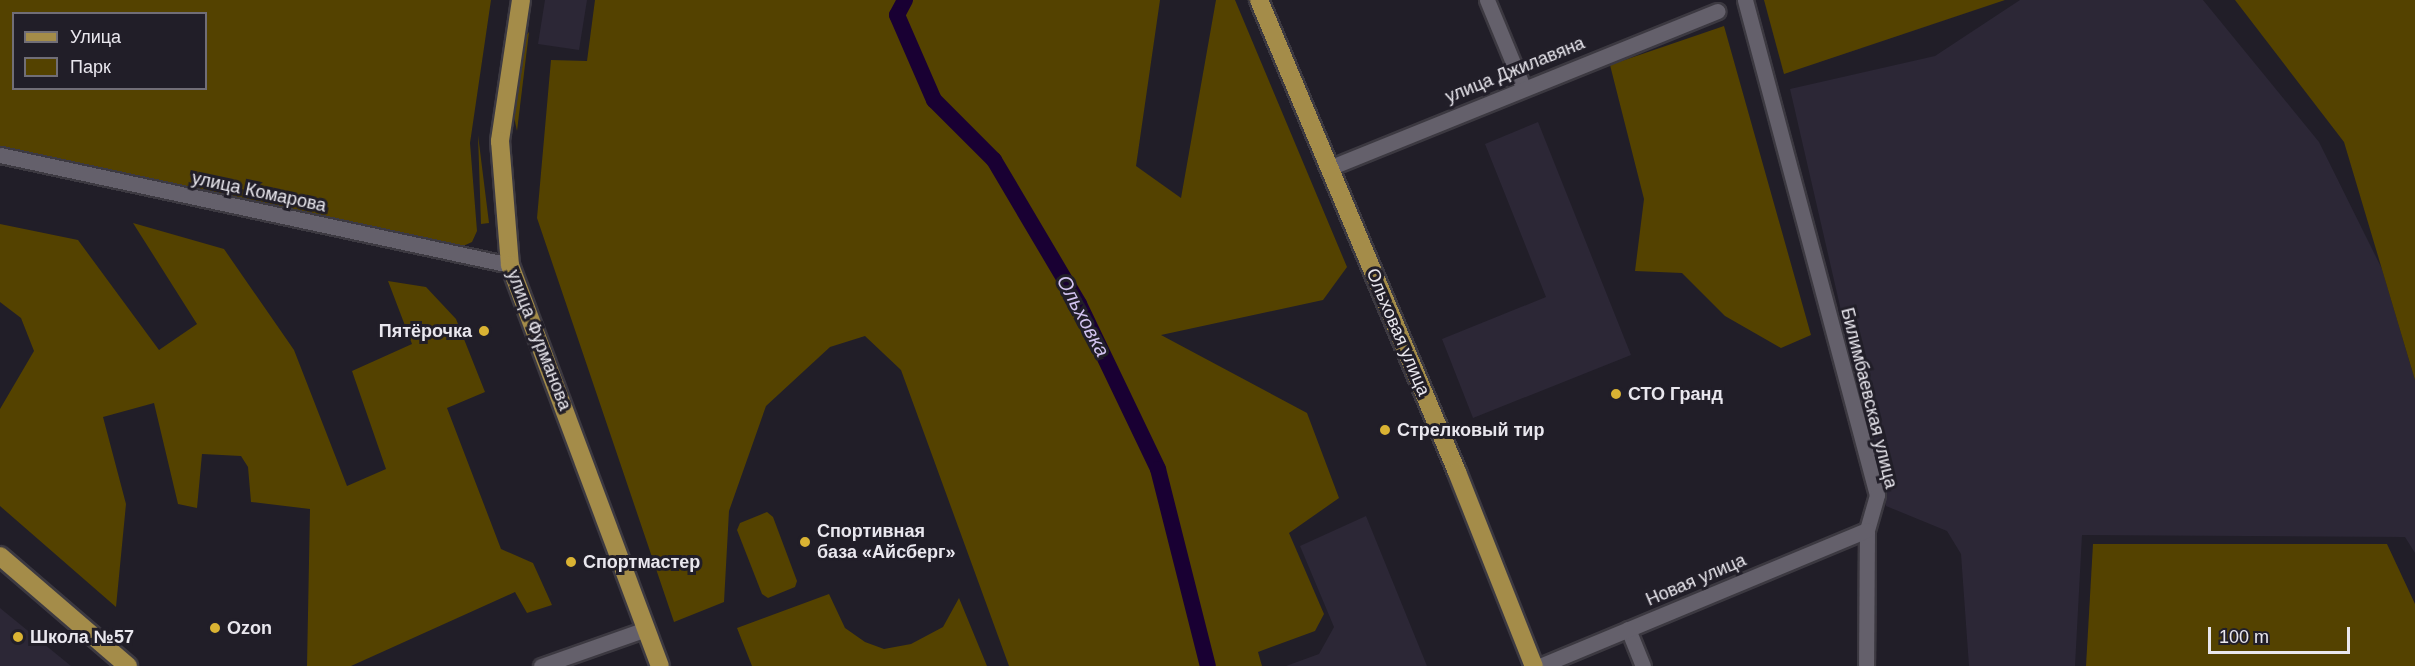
<!DOCTYPE html>
<meta charset="utf-8">
<style>
body{margin:0}
#map{position:relative;width:2415px;height:666px;overflow:hidden;background:#211e28;font-family:Arial,sans-serif}
div>[style]{position:absolute}
.built>*{inset:0;background:#2c2736}
.green>*{inset:0;background:#544200}
.river>*{height:16px;margin:-8px;padding:0 8px;transform-origin:8px;border-radius:8px;background:#190033}
.roads{filter:drop-shadow(2px 0 #3c3941) drop-shadow(-2px 0 #3c3941) drop-shadow(0 2px #3c3941) drop-shadow(0 -2px #3c3941)}
.minor>*{height:15px;margin:-7.5px;padding:0 7.5px;transform-origin:7.5px;border-radius:7.5px;background:#64606b}
.major>*{height:18px;margin:-9px;padding:0 9px;transform-origin:9px;border-radius:9px;background:#a48c49}
.dots>*{width:16px;height:16px;translate:-50% -50%;box-sizing:border-box;border:3px solid #211e28;border-radius:50%}
span{translate:-50% -50%;white-space:nowrap;text-align:center;line-height:1.15;-webkit-text-stroke:6px #211e28;paint-order:stroke}
.street-label{font-size:18px;color:#e9e7ee}
.poi-label{font-size:18px;color:#e9e7ee;font-weight:700}
.right{translate:-100% -50%;text-align:right}
.left{translate:0 -50%;text-align:left}
.water-label{font-size:20px;color:#d2c3ef;font-style:italic}
.legend{position:absolute;left:12px;top:12px;width:195px;height:78px;box-sizing:border-box;background:#211e28;border:2px solid #716e77;margin:0;padding:8px 10px;list-style:none;font-size:18px;color:#e9e7ee}
.legend li{display:flex;align-items:center;gap:12px;height:30px}
.legend b{width:30px;border:2px solid #716e77}
.scale{position:absolute;left:2208px;top:627px;width:142px;height:27px;box-sizing:border-box;border:3px solid #e9e7ee;border-top:0;padding-left:8px;font-size:18px;line-height:21px;white-space:nowrap;color:#e9e7ee;-webkit-text-stroke:4px #211e28;paint-order:stroke}
</style>
<div id="map">
<div class="built">
<div style="clip-path:polygon(545px 0,587px 0,579px 50px,538px 44px)"></div>
<div style="clip-path:polygon(2020px 0,2203px 0,2319px 142px,2382px 269px,2415px 380px,2415px 553px,2405px 537px,2082px 535px,2075px 666px,1969px 666px,1961px 554px,1947px 531px,1886px 506px,1790px 89px,1935px 56px)"></div>
<div style="clip-path:polygon(1538px 122px,1631px 355px,1473px 418px,1442px 339px,1546px 297px,1485px 144px)"></div>
<div style="clip-path:polygon(1366px 516px,1427px 666px,1286px 666px,1319px 654px,1334px 627px,1300px 546px)"></div>
<div style="clip-path:polygon(0 608px,71px 666px,0 666px)"></div>
</div>
<div class="green">
<div style="clip-path:polygon(evenodd,0 0,491px 0,470px 143px,477px 231px,472px 242px,461px 247px,0 147px,0 0,14px 14px,206px 14px,206px 88px,14px 88px,14px 14px)"></div>
<div style="clip-path:polygon(595px 0,1160px 0,1136px 166px,1181px 198px,1216px 0,1235px 0,1347px 267px,1323px 300px,1161px 335px,1307px 413px,1339px 498px,1289px 533px,1324px 614px,1315px 631px,1258px 652px,1262px 666px,1009px 666px,901px 370px,865px 336px,830px 347px,766px 406px,729px 511px,724px 602px,674px 622px,537px 218px,551px 60px,587px 61px)"></div>
<div style="clip-path:polygon(1764px 0,2005px 0,1784px 74px)"></div>
<div style="clip-path:polygon(2235px 0,2415px 0,2415px 380px,2344px 142px)"></div>
<div style="clip-path:polygon(1724px 26px,1811px 335px,1781px 348px,1725px 316px,1682px 273px,1635px 271px,1644px 199px,1610px 65px)"></div>
<div style="clip-path:polygon(529px 32px,517px 131px,513px 112px,524px 38px)"></div>
<div style="clip-path:polygon(478px 135px,489px 223px,481px 224px)"></div>
<div style="clip-path:polygon(133px 223px,224px 249px,294px 350px,347px 486px,386px 469px,352px 371px,412px 344px,388px 281px,426px 287px,456px 319px,485px 392px,447px 408px,501px 549px,533px 563px,552px 605px,527px 613px,515px 592px,351px 666px,307px 666px,310px 509px,251px 502px,248px 467px,241px 456px,202px 454px,197px 508px,178px 504px,154px 403px,103px 417px,126px 504px,116px 607px,0 506px,0 409px,34px 351px,21px 318px,0 302px,0 224px,78px 240px,159px 350px,197px 324px)"></div>
<div style="clip-path:polygon(767px 512px,773px 517px,797px 581px,795px 587px,768px 598px,762px 594px,737px 530px,740px 523px)"></div>
<div style="clip-path:polygon(2093px 544px,2387px 544px,2415px 604px,2415px 666px,2086px 666px)"></div>
<div style="clip-path:polygon(829px 594px,845px 628px,865px 642px,884px 649px,911px 644px,943px 627px,959px 598px,987px 666px,752px 666px,737px 628px)"></div>
</div>
<div class="river">
<div style="left:905px;top:0;width:17px;rotate:118deg"></div>
<div style="left:897px;top:15px;width:93px;rotate:66.5deg"></div>
<div style="left:934px;top:100px;width:85px;rotate:45deg"></div>
<div style="left:994px;top:160px;width:167px;rotate:59.4deg"></div>
<div style="left:1079px;top:304px;width:183px;rotate:64.4deg"></div>
<div style="left:1158px;top:469px;width:203px;rotate:75.8deg"></div>
</div>
<div class="roads">
<div class="minor">
<div style="left:1487px;top:0;width:94px;rotate:67.5deg"></div>
<div style="left:1745px;top:0;width:512px;rotate:75.07deg"></div>
<div style="left:1877px;top:495px;width:36px;rotate:106deg"></div>
<div style="left:1867px;top:530px;width:136px;rotate:90.4deg"></div>
<div style="left:0;top:155px;width:522px;rotate:12.17deg"></div>
<div style="left:1329px;top:168px;width:419px;rotate:-22deg"></div>
<div style="left:1628px;top:629px;width:40px;rotate:68deg"></div>
<div style="left:541px;top:666px;width:111px;rotate:-19.4deg"></div>
<div style="left:1540px;top:666px;width:354px;rotate:-22.6deg"></div>
</div>
<div class="major">
<div style="left:521px;top:0;width:143px;rotate:98.5deg"></div>
<div style="left:500px;top:141px;width:124px;rotate:85.4deg"></div>
<div style="left:510px;top:265px;width:428px;rotate:69.5deg"></div>
<div style="left:1259px;top:0;width:512px;rotate:67.24deg"></div>
<div style="left:1457px;top:472px;width:209px;rotate:68.4deg"></div>
<div style="left:0;top:556px;width:169px;rotate:40.7deg"></div>
</div>
</div>
<div class="dots">
<div style="left:484px;top:331px;background:#dab333"></div>
<div style="left:1616px;top:394px;background:#dab333"></div>
<div style="left:1385px;top:430px;background:#dab333"></div>
<div style="left:805px;top:542px;background:#dab333"></div>
<div style="left:571px;top:562px;background:#dab333"></div>
<div style="left:215px;top:628px;background:#dab333"></div>
<div style="left:18px;top:637px;background:#dab333"></div>
</div>
<div class="street-label">
<span style="left:1515px;top:70px;rotate:-22deg">улица Джилавяна</span>
<span style="left:259px;top:192px;rotate:12deg">улица Комарова</span>
<span style="left:1398px;top:332px;rotate:67deg">Ольховая улица</span>
<span style="left:539px;top:340px;rotate:69deg">улица Фурманова</span>
<span style="left:1869px;top:398px;rotate:76deg">Билимбаевская улица</span>
<span style="left:1696px;top:580px;rotate:-23deg">Новая улица</span>
</div>
<div class="poi-label">
<span class="right" style="left:472px;top:331px">Пятёрочка</span>
<span class="left" style="left:1628px;top:394px">СТО Гранд</span>
<span class="left" style="left:1397px;top:430px">Стрелковый тир</span>
<span class="left" style="left:817px;top:542px">Спортивная<br>база «Айсберг»</span>
<span class="left" style="left:583px;top:562px">Спортмастер</span>
<span class="left" style="left:227px;top:628px">Ozon</span>
<span class="left" style="left:30px;top:637px">Школа №57</span>
</div>
<div class="water-label">
<span style="left:1083px;top:316px;rotate:62deg">Ольховка</span>
</div>
<ul class="legend">
<li><b style="height:8px;background:#a48c49"></b>Улица</li>
<li><b style="height:16px;background:#544200"></b>Парк</li>
</ul>
<div class="scale">100 m</div>
</div>
